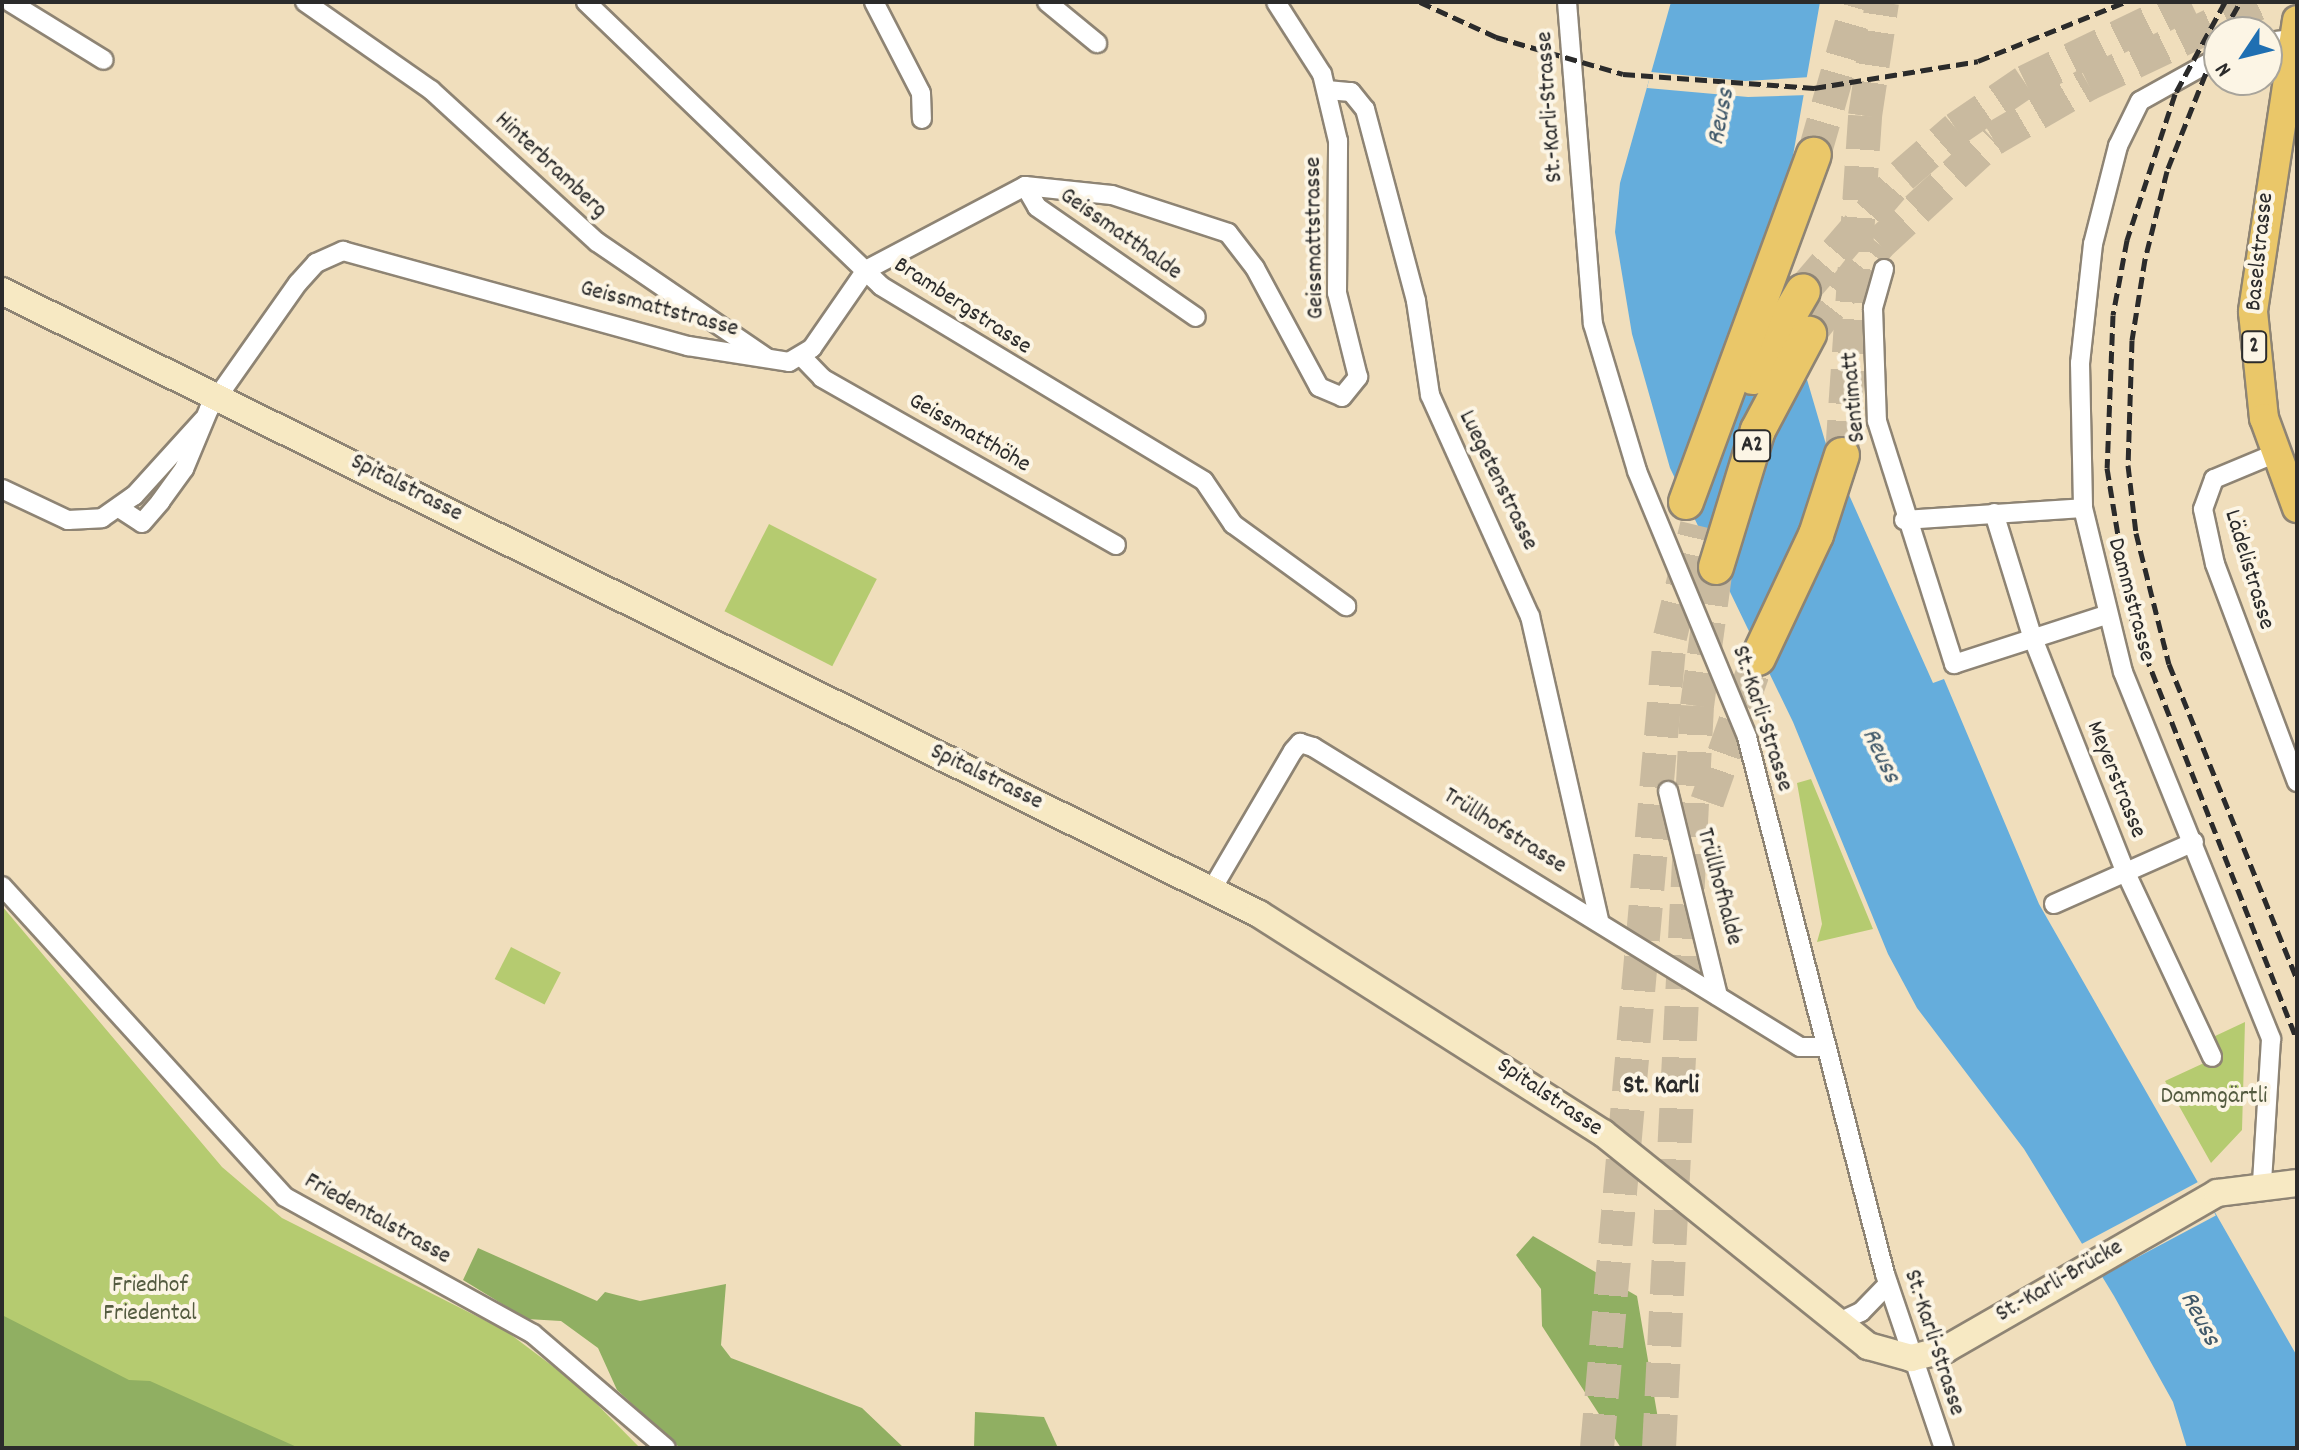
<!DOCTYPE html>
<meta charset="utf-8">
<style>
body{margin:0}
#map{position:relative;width:2299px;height:1450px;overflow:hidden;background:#f0debc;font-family:Dekko,sans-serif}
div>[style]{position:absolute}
.green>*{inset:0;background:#b5cb70;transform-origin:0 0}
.forest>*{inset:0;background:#90af62}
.water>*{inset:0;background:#65addc}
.pier>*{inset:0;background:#f0debc;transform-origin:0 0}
.highway-tunnel>*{height:34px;margin-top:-17px;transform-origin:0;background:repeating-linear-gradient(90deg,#c9ba9f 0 34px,transparent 0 51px)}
.roads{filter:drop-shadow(2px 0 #8e8474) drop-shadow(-2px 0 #8e8474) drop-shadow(0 2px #8e8474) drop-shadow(0 -2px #8e8474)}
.street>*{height:18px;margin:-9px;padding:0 9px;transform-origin:9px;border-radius:9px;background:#fff}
.secondary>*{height:26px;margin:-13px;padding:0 13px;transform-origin:13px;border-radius:13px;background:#f7e9c3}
.primary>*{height:28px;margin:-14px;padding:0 14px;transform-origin:14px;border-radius:14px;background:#eac769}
.highway>*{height:34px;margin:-17px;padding:0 17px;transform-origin:17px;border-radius:17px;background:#eac769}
.rail>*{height:5px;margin-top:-2.5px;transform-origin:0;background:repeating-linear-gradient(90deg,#2b2b2b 0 12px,transparent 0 18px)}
span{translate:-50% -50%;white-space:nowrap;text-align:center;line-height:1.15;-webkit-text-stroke:8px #fcf5e5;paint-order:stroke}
.shield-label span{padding:2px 6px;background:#fcf5e5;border:2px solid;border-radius:6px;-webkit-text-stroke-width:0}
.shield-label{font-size:22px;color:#2b2b2b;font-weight:700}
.street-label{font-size:24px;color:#2b2b2b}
.park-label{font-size:24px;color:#545b40}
.water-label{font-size:26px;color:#3f5869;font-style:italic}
.neighbourhood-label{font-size:26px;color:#2b2b2b;font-weight:700}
.frame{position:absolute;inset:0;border:4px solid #2b2b2b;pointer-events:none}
.north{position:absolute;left:2203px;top:16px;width:80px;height:80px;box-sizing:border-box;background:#fcf5e5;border:2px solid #a8a49b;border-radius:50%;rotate:235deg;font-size:22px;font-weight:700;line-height:32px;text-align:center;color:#2b2b2b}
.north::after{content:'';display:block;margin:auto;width:28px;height:36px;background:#1f6fb2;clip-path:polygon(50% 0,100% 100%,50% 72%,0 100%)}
</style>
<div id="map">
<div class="green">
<div style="left:769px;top:524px;width:121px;height:98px;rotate:27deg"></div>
<div style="clip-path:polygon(1811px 779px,1873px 929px,1817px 942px,1822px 924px,1797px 783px)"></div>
<div style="clip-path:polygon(2px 906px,222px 1167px,282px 1218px,506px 1331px,579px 1386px,640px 1448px,2px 1448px)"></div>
<div style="left:511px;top:947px;width:56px;height:36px;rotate:27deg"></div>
<div style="clip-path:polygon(2245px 1022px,2242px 1130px,2211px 1163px,2165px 1081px,2204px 1063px,2196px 1045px)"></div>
</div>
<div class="forest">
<div style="clip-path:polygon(1533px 1236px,1637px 1296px,1663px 1448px,1621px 1448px,1542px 1326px,1541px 1289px,1516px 1255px)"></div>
<div style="clip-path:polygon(478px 1248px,597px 1301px,605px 1292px,640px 1301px,726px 1284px,721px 1345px,731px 1358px,862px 1408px,904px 1448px,680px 1448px,617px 1390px,598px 1348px,561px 1321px,527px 1319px,463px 1280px)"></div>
<div style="clip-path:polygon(2px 1315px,129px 1380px,150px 1381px,299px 1448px,2px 1448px)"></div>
<div style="clip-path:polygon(975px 1412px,1044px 1417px,1058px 1448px,974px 1448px)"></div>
</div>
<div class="water">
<div style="clip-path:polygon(1671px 2px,1820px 2px,1791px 167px,1787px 245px,1796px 342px,1825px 441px,1933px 683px,1944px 679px,2039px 904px,2297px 1356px,2297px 1448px,2187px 1448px,2173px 1402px,2114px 1296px,2024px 1149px,1917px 1008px,1888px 954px,1793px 722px,1670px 468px,1632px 334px,1615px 232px,1620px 183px)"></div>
</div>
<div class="pier">
<div style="clip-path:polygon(1651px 72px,1745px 81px,1811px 77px,1808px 95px,1748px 97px,1647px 88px)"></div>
<div style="left:2198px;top:1182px;width:38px;height:135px;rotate:62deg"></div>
</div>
<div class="highway-tunnel">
<div style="left:1814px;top:155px;width:159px;rotate:-74deg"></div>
<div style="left:1803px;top:291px;width:152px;rotate:-49.3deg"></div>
<div style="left:1902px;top:176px;width:72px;rotate:-41deg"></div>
<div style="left:1956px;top:129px;width:83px;rotate:-34.3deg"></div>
<div style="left:2025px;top:82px;width:184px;rotate:-25.7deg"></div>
<div style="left:1809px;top:334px;width:114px;rotate:-52.1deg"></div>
<div style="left:1879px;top:244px;width:155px;rotate:-42.6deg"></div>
<div style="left:1993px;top:139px;width:110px;rotate:-30.1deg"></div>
<div style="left:2088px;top:84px;width:191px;rotate:-25.4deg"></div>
<div style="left:1842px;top:455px;width:340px;rotate:-86.1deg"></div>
<div style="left:1865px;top:116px;width:115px;rotate:-81.5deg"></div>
<div style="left:1707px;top:802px;width:153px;rotate:-70.5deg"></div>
<div style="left:1597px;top:1448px;width:814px;rotate:-84.86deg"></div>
<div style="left:1670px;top:637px;width:115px;rotate:-76.4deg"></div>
<div style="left:1659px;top:1448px;width:743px;rotate:-87.07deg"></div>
<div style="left:1697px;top:706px;width:140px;rotate:-82.2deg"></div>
</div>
<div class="roads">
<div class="street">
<div style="left:10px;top:2px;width:110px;rotate:31.7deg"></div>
<div style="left:305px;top:2px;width:154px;rotate:34.9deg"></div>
<div style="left:431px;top:90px;width:225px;rotate:42.5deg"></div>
<div style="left:597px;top:242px;width:206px;rotate:34.3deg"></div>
<div style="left:586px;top:2px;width:409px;rotate:43.9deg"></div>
<div style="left:881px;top:286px;width:377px;rotate:31.1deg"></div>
<div style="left:1204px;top:481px;width:52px;rotate:56deg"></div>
<div style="left:1233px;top:524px;width:140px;rotate:36deg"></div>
<div style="left:874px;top:2px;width:102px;rotate:62.7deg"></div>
<div style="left:921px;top:93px;width:26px;rotate:88deg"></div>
<div style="left:1047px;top:2px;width:65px;rotate:39.4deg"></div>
<div style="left:1567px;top:2px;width:323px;rotate:85.4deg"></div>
<div style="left:1593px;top:324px;width:153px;rotate:73.3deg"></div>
<div style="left:1637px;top:471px;width:288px;rotate:67.5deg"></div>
<div style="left:1747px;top:737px;width:554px;rotate:75.59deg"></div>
<div style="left:1885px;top:1274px;width:184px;rotate:71.3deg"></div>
<div style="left:2267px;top:42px;width:24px;rotate:-7deg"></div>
<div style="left:2219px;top:57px;width:90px;rotate:150.9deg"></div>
<div style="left:2140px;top:101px;width:50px;rotate:116.1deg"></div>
<div style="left:2118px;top:146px;width:101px;rotate:104.3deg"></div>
<div style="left:2093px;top:244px;width:120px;rotate:96.2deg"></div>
<div style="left:2080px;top:363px;width:145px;rotate:88.8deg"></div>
<div style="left:2083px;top:508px;width:169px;rotate:76.3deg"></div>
<div style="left:2123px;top:672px;width:396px;rotate:68deg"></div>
<div style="left:2271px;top:1039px;width:143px;rotate:93.6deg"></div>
<div style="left:1327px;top:90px;width:24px;rotate:5deg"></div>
<div style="left:1351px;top:92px;width:22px;rotate:51deg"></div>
<div style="left:1365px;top:109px;width:199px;rotate:75.1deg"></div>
<div style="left:1416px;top:301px;width:95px;rotate:81.5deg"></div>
<div style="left:1430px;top:395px;width:243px;rotate:65.7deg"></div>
<div style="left:1530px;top:616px;width:311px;rotate:77.2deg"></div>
<div style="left:1025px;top:186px;width:24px;rotate:60deg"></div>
<div style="left:1037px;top:207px;width:193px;rotate:34.7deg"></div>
<div style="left:1884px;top:269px;width:41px;rotate:105.8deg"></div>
<div style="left:1873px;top:308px;width:113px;rotate:88deg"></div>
<div style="left:1877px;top:421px;width:255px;rotate:72.4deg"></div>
<div style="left:1954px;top:664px;width:160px;rotate:-17.9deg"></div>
<div style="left:802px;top:357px;width:29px;rotate:46deg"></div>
<div style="left:822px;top:378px;width:338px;rotate:29.6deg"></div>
<div style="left:2274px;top:454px;width:65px;rotate:157.4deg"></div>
<div style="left:2214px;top:479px;width:32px;rotate:110deg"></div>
<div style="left:2203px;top:509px;width:56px;rotate:77.7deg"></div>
<div style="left:2215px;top:564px;width:233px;rotate:69.4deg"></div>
<div style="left:2px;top:489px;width:73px;rotate:25.2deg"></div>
<div style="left:68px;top:520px;width:34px;rotate:-3deg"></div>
<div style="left:102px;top:518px;width:39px;rotate:-35deg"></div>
<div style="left:134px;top:496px;width:103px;rotate:-47.8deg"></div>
<div style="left:119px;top:508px;width:27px;rotate:33deg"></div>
<div style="left:142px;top:523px;width:28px;rotate:-49deg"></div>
<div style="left:160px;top:502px;width:41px;rotate:-54deg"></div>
<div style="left:184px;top:469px;width:65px;rotate:-67.4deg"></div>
<div style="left:209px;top:409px;width:154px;rotate:-54.8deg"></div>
<div style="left:298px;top:283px;width:27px;rotate:-48deg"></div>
<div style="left:316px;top:263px;width:30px;rotate:-24deg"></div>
<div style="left:343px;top:251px;width:358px;rotate:15.4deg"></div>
<div style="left:688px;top:346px;width:102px;rotate:9deg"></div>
<div style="left:789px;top:362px;width:27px;rotate:-31deg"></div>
<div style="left:812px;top:348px;width:95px;rotate:-55.3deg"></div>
<div style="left:866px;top:270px;width:180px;rotate:-27.8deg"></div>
<div style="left:1025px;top:186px;width:87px;rotate:5.9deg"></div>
<div style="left:1112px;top:195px;width:122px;rotate:18.1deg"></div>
<div style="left:1228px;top:233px;width:44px;rotate:52.4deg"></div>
<div style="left:1255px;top:268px;width:135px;rotate:61.7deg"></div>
<div style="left:1319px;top:387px;width:25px;rotate:23deg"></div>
<div style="left:1342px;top:397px;width:26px;rotate:-51deg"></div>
<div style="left:1358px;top:377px;width:87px;rotate:-104deg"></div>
<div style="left:1337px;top:293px;width:152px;rotate:-89.6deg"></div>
<div style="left:1338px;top:141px;width:69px;rotate:-103.4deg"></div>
<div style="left:1322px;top:74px;width:85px;rotate:-122.6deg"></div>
<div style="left:1994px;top:513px;width:129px;rotate:72.8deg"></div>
<div style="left:2032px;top:636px;width:255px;rotate:68.4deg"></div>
<div style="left:2126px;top:873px;width:203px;rotate:64.9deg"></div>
<div style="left:1904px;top:520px;width:179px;rotate:-3.8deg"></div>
<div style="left:1668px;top:791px;width:211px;rotate:76.3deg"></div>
<div style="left:2px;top:886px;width:420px;rotate:47.7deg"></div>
<div style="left:285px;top:1197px;width:283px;rotate:28.9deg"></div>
<div style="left:533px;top:1334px;width:175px;rotate:40.6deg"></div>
<div style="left:1212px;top:889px;width:160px;rotate:-59.6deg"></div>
<div style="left:1293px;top:751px;width:11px;rotate:-49deg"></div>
<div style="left:1300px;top:743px;width:14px;rotate:17deg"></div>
<div style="left:1313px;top:747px;width:572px;rotate:31.63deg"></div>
<div style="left:1800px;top:1047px;width:26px"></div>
<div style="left:2054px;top:904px;width:153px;rotate:-23.9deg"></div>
<div style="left:1835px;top:1324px;width:29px;rotate:-25deg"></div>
<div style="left:1861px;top:1312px;width:39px;rotate:-46deg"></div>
</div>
<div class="secondary">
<div style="left:2px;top:291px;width:1403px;rotate:26.36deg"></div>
<div style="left:1259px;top:914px;width:408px;rotate:32.5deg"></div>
<div style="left:1603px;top:1133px;width:340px;rotate:38.8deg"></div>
<div style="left:1868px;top:1346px;width:45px;rotate:15.6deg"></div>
<div style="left:1911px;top:1358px;width:36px;rotate:-14deg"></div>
<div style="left:1946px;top:1349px;width:313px;rotate:-29.9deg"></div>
<div style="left:2217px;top:1193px;width:81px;rotate:-7.1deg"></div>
</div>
<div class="primary">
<div style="left:2297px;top:20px;width:295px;rotate:98.6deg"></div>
<div style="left:2253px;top:312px;width:107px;rotate:84.1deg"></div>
<div style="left:2264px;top:418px;width:96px;rotate:69.9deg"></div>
</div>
<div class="highway">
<div style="left:1753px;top:377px;width:99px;rotate:-59.8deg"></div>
<div style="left:1686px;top:502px;width:370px;rotate:-69.8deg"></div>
<div style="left:1716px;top:567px;width:143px;rotate:-73deg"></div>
<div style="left:1758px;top:430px;width:109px;rotate:-62deg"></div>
<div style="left:1758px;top:658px;width:136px;rotate:-64.8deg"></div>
<div style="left:1816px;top:535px;width:84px;rotate:-72deg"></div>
</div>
</div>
<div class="rail">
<div style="left:1420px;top:2px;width:84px;rotate:24.7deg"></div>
<div style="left:1496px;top:37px;width:132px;rotate:16.2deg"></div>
<div style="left:1623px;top:74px;width:192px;rotate:4.2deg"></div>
<div style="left:1814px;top:88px;width:166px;rotate:-9.3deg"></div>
<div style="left:1978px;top:61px;width:158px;rotate:-21.9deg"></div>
<div style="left:2225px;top:2px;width:105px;rotate:118.5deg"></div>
<div style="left:2175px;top:94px;width:154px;rotate:108.2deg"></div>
<div style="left:2127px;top:240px;width:76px;rotate:100.6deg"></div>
<div style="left:2113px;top:315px;width:153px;rotate:92.2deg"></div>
<div style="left:2107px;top:468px;width:155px;rotate:80.7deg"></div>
<div style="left:2132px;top:621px;width:449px;rotate:68.5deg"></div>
<div style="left:2223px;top:32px;width:34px;rotate:-60deg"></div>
<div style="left:2219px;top:40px;width:141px;rotate:111.7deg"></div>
<div style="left:2167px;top:171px;width:91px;rotate:104deg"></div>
<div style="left:2145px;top:259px;width:82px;rotate:99.1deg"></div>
<div style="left:2132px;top:340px;width:125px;rotate:91.8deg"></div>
<div style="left:2128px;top:465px;width:68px;rotate:83.3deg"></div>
<div style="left:2136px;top:533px;width:135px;rotate:75.9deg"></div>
<div style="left:2169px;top:664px;width:340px;rotate:67.9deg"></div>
</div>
<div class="shield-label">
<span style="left:2254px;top:347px">2</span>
<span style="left:1752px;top:446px">A2</span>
</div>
<div class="street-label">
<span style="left:1551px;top:107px;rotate:-94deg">St.-Karli-Strasse</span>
<span style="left:550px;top:166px;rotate:43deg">Hinterbramberg</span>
<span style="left:1120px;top:235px;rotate:35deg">Geissmatthalde</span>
<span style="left:1316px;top:238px;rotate:-91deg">Geissmattstrasse</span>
<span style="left:2261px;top:252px;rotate:-84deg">Baselstrasse</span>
<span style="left:962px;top:307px;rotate:33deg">Brambergstrasse</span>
<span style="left:659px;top:310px;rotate:15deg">Geissmattstrasse</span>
<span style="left:1855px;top:397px;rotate:-95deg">Sentimatt</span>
<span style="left:969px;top:434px;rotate:30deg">Geissmatthöhe</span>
<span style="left:1497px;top:481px;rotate:64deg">Luegetenstrasse</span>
<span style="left:406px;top:489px;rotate:27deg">Spitalstrasse</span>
<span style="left:2248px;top:570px;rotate:73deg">Lädelistrasse</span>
<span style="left:2130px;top:600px;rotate:75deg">Dammstrasse</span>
<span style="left:1761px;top:719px;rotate:72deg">St.-Karli-Strasse</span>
<span style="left:986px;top:778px;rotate:26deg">Spitalstrasse</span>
<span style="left:2115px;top:780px;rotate:68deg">Meyerstrasse</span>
<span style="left:1504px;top:832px;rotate:32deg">Trüllhofstrasse</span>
<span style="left:1718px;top:887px;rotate:75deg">Trüllhofhalde</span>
<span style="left:1549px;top:1098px;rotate:34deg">Spitalstrasse</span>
<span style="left:377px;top:1220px;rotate:29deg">Friedentalstrasse</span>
<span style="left:2060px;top:1282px;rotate:-30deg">St.-Karli-Brücke</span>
<span style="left:1933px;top:1343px;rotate:72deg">St.-Karli-Strasse</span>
</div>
<div class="park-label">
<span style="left:2214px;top:1098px">Dammgärtli</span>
<span style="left:150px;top:1301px">Friedhof<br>Friedental</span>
</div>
<div class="water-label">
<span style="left:1722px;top:117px;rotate:-79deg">Reuss</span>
<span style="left:1880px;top:756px;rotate:64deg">Reuss</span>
<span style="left:2199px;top:1319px;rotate:62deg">Reuss</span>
</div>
<div class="neighbourhood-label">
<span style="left:1661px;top:1087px">St. Karli</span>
</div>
<div class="frame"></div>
<div class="north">N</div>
</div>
